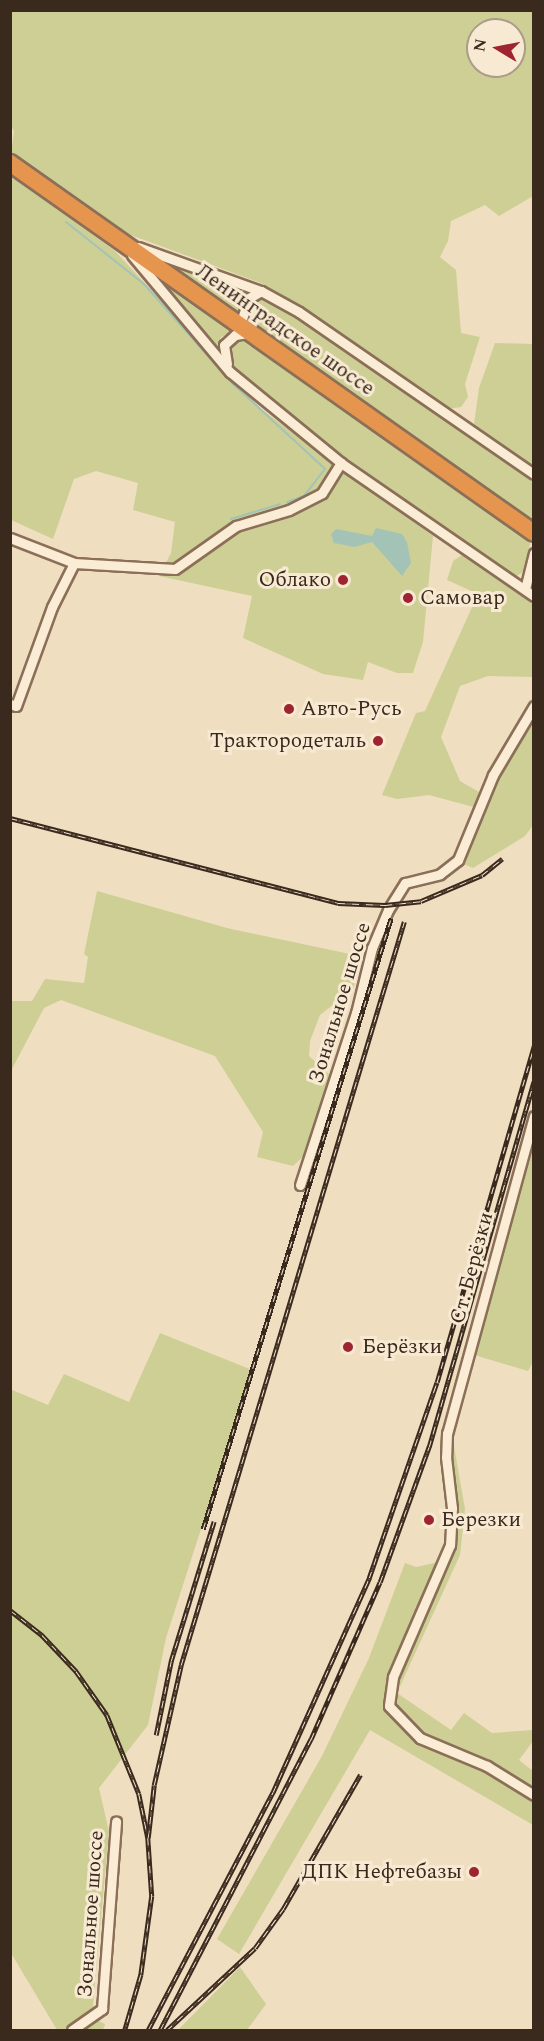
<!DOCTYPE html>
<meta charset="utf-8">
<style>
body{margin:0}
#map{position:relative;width:544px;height:2041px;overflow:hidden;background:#f0dec1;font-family:Spectral,serif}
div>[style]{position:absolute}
.green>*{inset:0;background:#cdcf95}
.water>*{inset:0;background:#a4c3b7}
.stream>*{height:2px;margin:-1px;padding:0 1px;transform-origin:1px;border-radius:1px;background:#a4c3b7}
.roads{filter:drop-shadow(2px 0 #8b6f58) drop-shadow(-2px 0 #8b6f58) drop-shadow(0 2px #8b6f58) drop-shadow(0 -2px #8b6f58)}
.street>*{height:9px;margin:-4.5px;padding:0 4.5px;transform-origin:4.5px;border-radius:4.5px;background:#fbecd5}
.highway>*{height:16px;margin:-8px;padding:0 8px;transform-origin:8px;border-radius:8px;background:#e5954d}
.rail>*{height:4.5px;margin-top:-2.25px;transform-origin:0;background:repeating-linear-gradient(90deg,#f7e9d2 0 7px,#3a291d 0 14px);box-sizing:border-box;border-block:2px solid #3a291d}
.dots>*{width:16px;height:16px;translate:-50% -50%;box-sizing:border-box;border:3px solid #f7e9d2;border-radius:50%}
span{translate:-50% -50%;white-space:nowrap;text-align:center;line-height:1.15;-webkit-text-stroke:6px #f7e9d2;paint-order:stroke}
.street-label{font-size:21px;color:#3a291d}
.poi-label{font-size:21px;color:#3a291d}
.right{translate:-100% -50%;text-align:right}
.left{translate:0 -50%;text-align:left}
.frame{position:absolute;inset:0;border:12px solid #3a291d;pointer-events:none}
.north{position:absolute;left:466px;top:18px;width:60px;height:60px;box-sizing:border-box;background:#f7e9d2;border:2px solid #ab9c8a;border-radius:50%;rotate:280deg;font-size:16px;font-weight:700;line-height:24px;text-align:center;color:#3a291d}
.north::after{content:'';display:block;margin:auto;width:21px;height:27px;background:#9e242f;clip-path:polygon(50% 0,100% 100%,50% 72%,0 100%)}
</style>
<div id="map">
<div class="green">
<div style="clip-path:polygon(evenodd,11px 11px,533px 11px,533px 196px,499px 216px,485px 205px,451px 221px,448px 241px,440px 257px,456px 270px,461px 333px,480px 337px,465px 384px,468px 397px,461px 407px,447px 409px,335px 329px,261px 283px,128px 234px,11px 154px,14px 131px,10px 124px,11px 11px,478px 30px,514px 30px,514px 66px,478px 66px,478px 30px)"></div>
<div style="clip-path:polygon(11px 175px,115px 251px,261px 409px,433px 536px,423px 642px,413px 673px,397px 673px,368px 662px,363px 680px,323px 674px,243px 638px,252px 596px,159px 576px,171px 553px,175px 522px,133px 510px,138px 483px,96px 471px,74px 479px,53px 539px,11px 520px)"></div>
<div style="clip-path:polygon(172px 264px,252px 291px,241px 299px,238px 314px,170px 268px)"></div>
<div style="clip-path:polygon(153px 273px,232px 331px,221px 337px,216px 350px)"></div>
<div style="clip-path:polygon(258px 296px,311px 328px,529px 477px,533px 484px,533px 523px,254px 325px,248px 315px)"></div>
<div style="clip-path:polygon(238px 339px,250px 342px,530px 542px,527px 569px,517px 576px,504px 571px,312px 433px,235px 368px,229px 351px)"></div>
<div style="clip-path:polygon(495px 343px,533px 344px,533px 469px,474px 424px,479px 388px)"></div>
<div style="clip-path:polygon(462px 555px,533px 604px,533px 677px,488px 676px,460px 686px,441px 737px,460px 781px,486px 796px,533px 713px,533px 825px,525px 836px,473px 868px,464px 864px,481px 809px,429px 795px,397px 799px,382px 795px,416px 713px,425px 711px,478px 594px,447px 580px,453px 561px)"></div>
<div style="clip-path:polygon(97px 891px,227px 928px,364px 957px,353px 989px,320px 1015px,310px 1041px,309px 1056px,331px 1076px,308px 1152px,293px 1166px,257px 1157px,263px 1132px,215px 1056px,61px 1000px,44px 1008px,11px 1071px,11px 1001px,32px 1001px,45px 979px,84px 983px,88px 957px,84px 954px)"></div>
<div style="clip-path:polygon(533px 1133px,533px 1362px,528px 1371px,471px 1354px)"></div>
<div style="clip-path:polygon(160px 1333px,252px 1370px,166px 1638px,148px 1725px,99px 1788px,109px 1832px,93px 2004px,95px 2019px,105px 2024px,103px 2030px,57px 2030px,11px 1953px,10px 1389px,48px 1405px,64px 1374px,129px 1402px)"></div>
<div style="clip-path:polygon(451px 1429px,465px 1509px,460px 1555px,397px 1693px,451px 1730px,464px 1713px,492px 1733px,533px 1730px,533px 1741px,519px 1760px,533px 1771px,533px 1825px,370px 1730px,239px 1954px,217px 1939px,322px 1756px,369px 1658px,405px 1563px,416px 1567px,448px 1560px)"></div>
<div style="clip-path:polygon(240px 1967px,266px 2004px,247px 2030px,178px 2030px)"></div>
</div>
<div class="water">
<div style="clip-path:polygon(376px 528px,402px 534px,407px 542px,411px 563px,402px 576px,372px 542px,354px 547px,334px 543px,331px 534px,336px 529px,372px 536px)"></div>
</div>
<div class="stream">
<div style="left:66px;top:222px;width:100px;rotate:38.5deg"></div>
<div style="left:144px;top:284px;width:134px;rotate:48.3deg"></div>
<div style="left:233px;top:384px;width:125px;rotate:42.7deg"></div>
<div style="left:325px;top:469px;width:34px;rotate:128deg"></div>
<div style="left:304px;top:496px;width:18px;rotate:161deg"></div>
<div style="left:231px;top:519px;width:51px;rotate:-17deg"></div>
</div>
<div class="roads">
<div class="street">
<div style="left:138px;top:247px;width:131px;rotate:19.7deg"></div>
<div style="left:261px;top:291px;width:43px;rotate:28.9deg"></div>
<div style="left:299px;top:312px;width:285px;rotate:34.6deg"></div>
<div style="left:132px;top:255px;width:153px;rotate:50.1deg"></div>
<div style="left:230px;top:372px;width:144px;rotate:39.3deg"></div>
<div style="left:341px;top:463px;width:234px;rotate:34.6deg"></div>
<div style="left:240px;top:325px;width:28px;rotate:-72deg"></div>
<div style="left:249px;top:298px;width:14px;rotate:-30deg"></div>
<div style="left:227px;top:364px;width:19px;rotate:-99deg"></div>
<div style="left:224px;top:345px;width:15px;rotate:-42deg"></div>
<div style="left:235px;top:335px;width:13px;rotate:-9deg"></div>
<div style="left:10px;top:538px;width:69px;rotate:21.3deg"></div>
<div style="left:74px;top:563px;width:101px;rotate:3.4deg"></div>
<div style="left:175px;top:569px;width:75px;rotate:-35.2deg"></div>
<div style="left:236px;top:526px;width:55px;rotate:-16.8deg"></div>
<div style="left:289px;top:510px;width:37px;rotate:-27deg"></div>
<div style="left:322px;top:493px;width:36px;rotate:-58deg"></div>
<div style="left:525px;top:589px;width:37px;rotate:-76deg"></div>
<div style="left:10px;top:704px;width:6px;rotate:18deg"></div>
<div style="left:16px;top:706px;width:105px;rotate:-70deg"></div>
<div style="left:52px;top:607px;width:49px;rotate:-63.4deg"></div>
<div style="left:534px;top:1116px;width:329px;rotate:105.3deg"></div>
<div style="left:447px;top:1433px;width:24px;rotate:92deg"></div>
<div style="left:446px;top:1457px;width:51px;rotate:83.3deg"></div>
<div style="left:452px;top:1508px;width:37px;rotate:93deg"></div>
<div style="left:450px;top:1545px;width:144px;rotate:113.4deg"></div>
<div style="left:393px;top:1677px;width:29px;rotate:98deg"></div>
<div style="left:389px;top:1706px;width:45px;rotate:45.9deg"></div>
<div style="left:420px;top:1738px;width:73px;rotate:22.7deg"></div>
<div style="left:487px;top:1766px;width:55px;rotate:31.7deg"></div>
<div style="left:300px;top:1185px;width:181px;rotate:-72deg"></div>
<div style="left:356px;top:1013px;width:67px;rotate:-76.2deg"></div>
<div style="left:372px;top:948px;width:41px;rotate:-67.2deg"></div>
<div style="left:388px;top:910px;width:32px;rotate:-58deg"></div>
<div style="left:405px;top:883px;width:36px;rotate:-14deg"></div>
<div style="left:440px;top:874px;width:23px;rotate:-38deg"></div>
<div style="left:458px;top:860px;width:92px;rotate:-67.6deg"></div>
<div style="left:493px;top:775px;width:80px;rotate:-59.3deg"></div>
<div style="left:72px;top:2030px;width:37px;rotate:-35deg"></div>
<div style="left:102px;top:2009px;width:188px;rotate:-85.7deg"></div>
</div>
<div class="highway">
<div style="left:10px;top:163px;width:641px;rotate:35.23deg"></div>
</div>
</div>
<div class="rail">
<div style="left:10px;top:818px;width:339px;rotate:14.5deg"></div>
<div style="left:338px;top:903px;width:47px;rotate:2.4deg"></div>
<div style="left:385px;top:905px;width:36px;rotate:-6deg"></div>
<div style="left:421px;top:901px;width:66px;rotate:-23.1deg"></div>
<div style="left:482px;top:875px;width:26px;rotate:-39deg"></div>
<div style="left:203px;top:1529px;width:639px;rotate:-72.9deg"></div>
<div style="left:10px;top:1610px;width:41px;rotate:38deg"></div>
<div style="left:42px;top:1635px;width:50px;rotate:46.6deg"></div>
<div style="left:76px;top:1671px;width:54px;rotate:54.8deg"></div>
<div style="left:107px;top:1715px;width:85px;rotate:67.9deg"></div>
<div style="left:139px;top:1794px;width:45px;rotate:78.4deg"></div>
<div style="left:148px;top:1838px;width:58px;rotate:86.1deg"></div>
<div style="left:152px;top:1896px;width:80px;rotate:97.9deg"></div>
<div style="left:141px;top:1975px;width:57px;rotate:106.2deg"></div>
<div style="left:156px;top:1735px;width:76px;rotate:-78.5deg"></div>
<div style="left:171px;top:1661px;width:146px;rotate:-72.9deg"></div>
<div style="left:148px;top:1838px;width:53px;rotate:-83.5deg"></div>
<div style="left:154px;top:1785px;width:123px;rotate:-77.3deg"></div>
<div style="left:181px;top:1665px;width:776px;rotate:-73.29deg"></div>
<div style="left:148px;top:2030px;width:269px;rotate:-62.3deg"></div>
<div style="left:273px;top:1792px;width:235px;rotate:-65.8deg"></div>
<div style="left:369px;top:1578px;width:207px;rotate:-70.9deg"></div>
<div style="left:437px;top:1382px;width:351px;rotate:-73.9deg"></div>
<div style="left:160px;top:2030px;width:328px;rotate:-62.6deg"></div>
<div style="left:311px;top:1739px;width:171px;rotate:-66.3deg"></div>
<div style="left:380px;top:1582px;width:144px;rotate:-70.1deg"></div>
<div style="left:429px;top:1447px;width:380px;rotate:-74deg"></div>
<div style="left:167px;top:2030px;width:120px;rotate:-43deg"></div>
<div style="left:255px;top:1948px;width:48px;rotate:-54.3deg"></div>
<div style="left:283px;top:1909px;width:155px;rotate:-60.1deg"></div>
</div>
<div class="dots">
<div style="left:343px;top:580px;background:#9e242f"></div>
<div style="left:408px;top:598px;background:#9e242f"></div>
<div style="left:289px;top:709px;background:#9e242f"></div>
<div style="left:378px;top:741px;background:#9e242f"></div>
<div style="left:348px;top:1347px;background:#9e242f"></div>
<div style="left:429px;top:1520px;background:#9e242f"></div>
<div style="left:474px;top:1872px;background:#9e242f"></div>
</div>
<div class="street-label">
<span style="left:285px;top:330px;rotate:35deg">Ленинградское шоссе</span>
<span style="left:340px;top:1003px;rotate:-73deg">Зональное шоссе</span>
<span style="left:472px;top:1268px;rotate:-75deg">Ст. Берёзки</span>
<span style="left:91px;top:1914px;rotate:-86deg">Зональное шоссе</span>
</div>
<div class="poi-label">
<span class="right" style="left:331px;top:580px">Облако</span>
<span class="left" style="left:420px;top:598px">Самовар</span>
<span class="left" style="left:301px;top:709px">Авто-Русь</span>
<span class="right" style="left:366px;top:741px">Трактородеталь</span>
<span class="left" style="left:362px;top:1347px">Берёзки</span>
<span class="left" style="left:441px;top:1520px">Березки</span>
<span class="right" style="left:462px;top:1872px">ДПК Нефтебазы</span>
</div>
<div class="frame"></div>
<div class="north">N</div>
</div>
